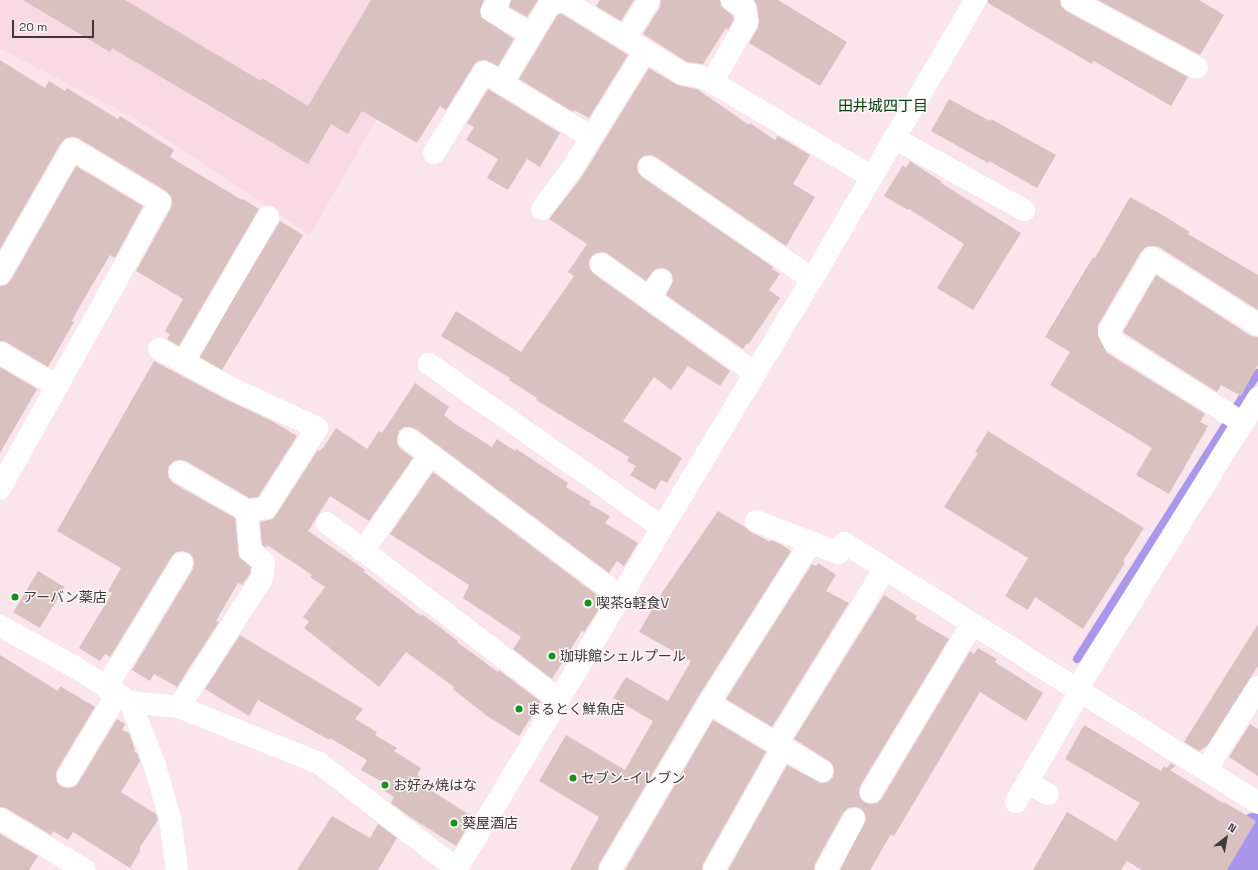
<!DOCTYPE html>
<meta charset="utf-8">
<style>
body{margin:0}
#map{position:relative;width:1258px;height:870px;overflow:hidden;background:#fbe5ed;font-family:"Space Grotesk","Noto Sans JP",sans-serif}
div>[style]{position:absolute}
.built>*{inset:0;background:#f8d9e4}
.stream>*{height:8px;margin:-4px;padding:0 4px;transform-origin:4px;border-radius:4px;background:#a897ea}
.river>*{height:49px;margin:-24.5px;padding:0 24.5px;transform-origin:24.5px;border-radius:24.5px;background:#a897ea}
.building>*{inset:0;background:#d9c1bf;transform-origin:0 0}
.minor>*{height:22px;margin:-11px;padding:0 11px;transform-origin:11px;border-radius:11px;background:#fff}
.dots>*{width:11px;height:11px;translate:-50% -50%;box-sizing:border-box;border:2px solid #fcf7f9;border-radius:50%}
span{translate:-50% -50%;white-space:nowrap;text-align:center;line-height:1.15;-webkit-text-stroke:3px #fcf7f9;paint-order:stroke}
.poi-label{font-size:14px;color:#40373a}
.left{translate:0 -50%;text-align:left}
.neighbourhood-label{font-size:15px;color:#08410b}
.north{position:absolute;left:1206px;top:818px;width:40px;height:40px;-webkit-text-stroke:3px #fcf7f9;paint-order:stroke;rotate:31deg;font-size:11px;font-weight:700;line-height:16px;text-align:center;color:#40373a}
.north::after{content:'';display:block;margin:auto;width:14px;height:18px;background:#40373a;clip-path:polygon(50% 0,100% 100%,50% 72%,0 100%)}
.scale{position:absolute;left:12px;top:20px;width:82px;height:18px;box-sizing:border-box;border:2px solid #40373a;border-top:0;padding-left:5px;font-size:12px;line-height:14px;white-space:nowrap;color:#40373a;-webkit-text-stroke:3px #fcf7f9;paint-order:stroke}
</style>
<div id="map">
<div class="built">
<div style="clip-path:polygon(0 0,445px 0,310px 235px,134px 118px,0 49px)"></div>
</div>
<div class="stream">
<div style="left:1235px;top:409px;width:43px;rotate:-57.4deg"></div>
<div style="left:1077px;top:659px;width:278px;rotate:-57.6deg"></div>
</div>
<div class="river">
<div style="left:1234px;top:870px;width:42px;rotate:-54.8deg"></div>
</div>
<div class="building">
<div style="clip-path:polygon(23px 0,125px 0,261px 81px,262px 78px,308px 106px,371px 0,484px 0,480px 10px,481px 17px,514px 39px,498px 66px,485px 60px,478px 61px,474px 65px,446px 110px,440px 106px,417px 143px,362px 111px,348px 134px,331px 124px,308px 164px,112px 48px,110px 52px)"></div>
<div style="clip-path:polygon(511px 0,538px 0,527px 17px,509px 7px)"></div>
<div style="clip-path:polygon(600px 0,634px 0,621px 21px,596px 6px)"></div>
<div style="clip-path:polygon(661px 0,720px 0,721px 6px,733px 16px,734px 19px,728px 30px,726px 28px,703px 64px,687px 62px,643px 34px,660px 7px)"></div>
<div style="clip-path:polygon(754px 0,778px 0,847px 42px,820px 86px,749px 43px,758px 28px,759px 21px,757px 6px)"></div>
<div style="clip-path:polygon(988px 0,1060px 0,1061px 6px,1066px 11px,1188px 77px,1171px 106px,1094px 61px,1092px 64px,1030px 28px,988px 3px)"></div>
<div style="clip-path:polygon(1098px 0,1199px 0,1224px 15px,1200px 55px)"></div>
<div style="clip-path:polygon(558px 14px,562px 14px,628px 55px,589px 118px,574px 110px,573px 112px,519px 79px)"></div>
<div style="clip-path:polygon(0 60px,45px 88px,49px 81px,65px 91px,67px 88px,118px 119px,120px 116px,174px 150px,170px 157px,242px 200px,243px 199px,259px 209px,179px 346px,167px 339px,170px 334px,165px 331px,183px 299px,136px 271px,171px 208px,172px 202px,171px 196px,166px 191px,78px 138px,73px 137px,66px 138px,61px 143px,0 249px)"></div>
<div style="clip-path:polygon(649px 68px,677px 85px,697px 89px,749px 125px,750px 123px,775px 140px,778px 136px,810px 155px,793px 184px,815px 197px,786px 246px,656px 157px,650px 155px,644px 156px,639px 160px,637px 166px,638px 172px,642px 177px,773px 267px,772px 269px,780px 274px,769px 290px,780px 298px,748px 345px,747px 343px,743px 349px,666px 295px,673px 281px,672px 274px,667px 269px,662px 268px,655px 269px,646px 281px,608px 254px,603px 252px,596px 253px,591px 257px,589px 262px,590px 269px,594px 274px,730px 371px,720px 386px,688px 366px,671px 390px,654px 377px,623px 421px,682px 458px,667px 483px,661px 480px,655px 490px,630px 475px,636px 466px,627px 461px,629px 457px,536px 400px,537px 398px,509px 380px,510px 378px,441px 336px,456px 311px,521px 352px,574px 276px,568px 272px,587px 244px,549px 219px,581px 178px)"></div>
<div style="clip-path:polygon(488px 89px,560px 133px,540px 167px,527px 159px,508px 190px,487px 178px,498px 159px,466px 140px,474px 127px,467px 123px)"></div>
<div style="clip-path:polygon(949px 99px,990px 121px,991px 119px,1056px 155px,1037px 188px,989px 161px,988px 163px,931px 131px)"></div>
<div style="clip-path:polygon(910px 161px,942px 182px,941px 183px,1021px 233px,973px 310px,937px 288px,964px 244px,909px 209px,908px 210px,884px 196px,903px 165px,906px 168px)"></div>
<div style="clip-path:polygon(76px 166px,143px 206px,115px 258px,110px 255px,85px 297px,72px 321px,74px 322px,48px 367px,6px 342px,0 341px,0 286px,6px 285px,11px 280px)"></div>
<div style="clip-path:polygon(1130px 197px,1159px 213px,1190px 232px,1188px 234px,1258px 275px,1258px 310px,1159px 247px,1153px 246px,1146px 247px,1141px 252px,1098px 325px,1098px 336px,1107px 353px,1205px 414px,1200px 422px,1208px 426px,1169px 494px,1136px 475px,1152px 448px,1050px 385px,1070px 352px,1045px 337px,1093px 257px,1095px 258px)"></div>
<div style="left:280px;top:221px;width:27px;height:158px;rotate:31deg"></div>
<div style="clip-path:polygon(1156px 275px,1251px 336px,1258px 337px,1258px 365px,1241px 396px,1221px 385px,1217px 392px,1124px 333px,1123px 332px)"></div>
<div style="clip-path:polygon(154px 361px,225px 399px,272px 421px,297px 436px,258px 497px,249px 498px,186px 461px,180px 460px,174px 461px,169px 466px,168px 472px,169px 478px,173px 483px,235px 518px,239px 557px,251px 567px,250px 574px,242px 585px,238px 583px,216px 621px,219px 622px,177px 687px,154px 674px,150px 681px,132px 670px,193px 569px,194px 563px,193px 557px,189px 553px,183px 551px,176px 552px,172px 556px,110px 657px,105px 654px,100px 661px,79px 648px,112px 593px,108px 591px,121px 568px,57px 531px)"></div>
<div style="clip-path:polygon(0 367px,37px 389px,0 453px)"></div>
<div style="clip-path:polygon(415px 383px,449px 407px,444px 415px,454px 423px,492px 447px,497px 439px,515px 451px,516px 449px,530px 458px,568px 483px,566px 487px,591px 502px,589px 504px,610px 516px,605px 523px,638px 543px,624px 566px,617px 561px,609px 573px,416px 429px,410px 427px,404px 427px,399px 431px,397px 438px,397px 444px,401px 449px,413px 458px,369px 521px,330px 496px,308px 531px,365px 570px,364px 572px,421px 616px,422px 614px,458px 641px,457px 642px,498px 672px,499px 670px,541px 702px,519px 736px,487px 716px,453px 689px,454px 687px,406px 652px,379px 687px,304px 628px,309px 622px,303px 617px,325px 587px,310px 577px,312px 575px,267px 545px,266px 548px,262px 545px,260px 522px,273px 519px,276px 515px,318px 450px,320px 451px,323px 448px,336px 428px,367px 449px,379px 431px,382px 433px)"></div>
<div style="clip-path:polygon(988px 431px,1144px 528px,1123px 561px,1125px 563px,1083px 629px,1035px 597px,1028px 610px,1005px 596px,1028px 558px,944px 507px,978px 453px,975px 452px)"></div>
<div style="clip-path:polygon(433px 472px,601px 598px,603px 601px,596px 614px,584px 632px,582px 631px,552px 679px,513px 649px,521px 637px,463px 598px,469px 585px,390px 534px)"></div>
<div style="clip-path:polygon(718px 511px,745px 527px,751px 532px,770px 542px,771px 540px,780px 544px,791px 551px,698px 697px,599px 864px,598px 870px,570px 870px,599px 817px,539px 781px,566px 735px,625px 770px,653px 721px,613px 698px,626px 677px,668px 701px,691px 661px,639px 632px,659px 597px)"></div>
<div style="clip-path:polygon(818px 563px,836px 575px,826px 591px,849px 603px,772px 727px,726px 699px,812px 564px,816px 566px)"></div>
<div style="left:38px;top:571px;width:31px;height:48px;rotate:31deg"></div>
<div style="clip-path:polygon(884px 595px,917px 616px,915px 619px,949px 639px,860px 786px,859px 792px,860px 798px,864px 802px,871px 804px,877px 803px,882px 798px,970px 651px,974px 654px,978px 648px,997px 659px,995px 662px,1043px 693px,1026px 721px,980px 692px,894px 836px,891px 834px,870px 870px,840px 870px,866px 819px,864px 812px,860px 808px,854px 807px,848px 808px,843px 813px,815px 864px,814px 870px,728px 870px,787px 765px,821px 783px,828px 782px,833px 777px,834px 772px,833px 765px,829px 761px,794px 739px)"></div>
<div style="clip-path:polygon(1258px 624px,1258px 666px,1207px 746px,1199px 751px,1184px 742px)"></div>
<div style="clip-path:polygon(240px 635px,363px 709px,355px 719px,377px 732px,375px 735px,397px 748px,394px 751px,421px 768px,417px 775px,436px 786px,432px 791px,473px 817px,456px 846px,410px 817px,391px 803px,394px 797px,380px 788px,384px 783px,361px 770px,367px 760px,330px 738px,329px 740px,258px 700px,249px 716px,205px 689px)"></div>
<div style="clip-path:polygon(0 655px,58px 691px,60px 686px,95px 707px,57px 770px,56px 775px,57px 782px,62px 787px,67px 788px,74px 787px,78px 783px,117px 719px,125px 724px,122px 730px,129px 733px,135px 750px,134px 752px,137px 753px,140px 761px,121px 792px,156px 814px,158px 820px,140px 847px,140px 851px,130px 868px,73px 832px,68px 840px,53px 831px,51px 835px,6px 808px,0 807px)"></div>
<div style="clip-path:polygon(713px 720px,766px 752px,703px 864px,702px 870px,625px 870px)"></div>
<div style="clip-path:polygon(1250px 724px,1258px 729px,1258px 776px,1229px 757px)"></div>
<div style="clip-path:polygon(1084px 725px,1161px 771px,1164px 766px,1167px 768px,1171px 763px,1176px 766px,1170px 770px,1223px 803px,1224px 802px,1256px 821px,1227px 870px,1142px 870px,1127px 861px,1121px 870px,1033px 870px,1067px 812px,1116px 841px,1140px 803px,1065px 759px)"></div>
<div style="clip-path:polygon(332px 816px,370px 838px,378px 824px,397px 838px,378px 870px,297px 870px)"></div>
<div style="clip-path:polygon(0 834px,38px 856px,29px 870px,0 870px)"></div>
</div>
<div class="minor">
<div style="left:499px;top:0;width:13px;rotate:122deg"></div>
<div style="left:492px;top:11px;width:45px;rotate:30.5deg"></div>
<div style="left:732px;top:0;width:15px;rotate:32deg"></div>
<div style="left:745px;top:8px;width:14px;rotate:82deg"></div>
<div style="left:747px;top:22px;width:69px;rotate:120.3deg"></div>
<div style="left:712px;top:82px;width:186px;rotate:30.7deg"></div>
<div style="left:1072px;top:0;width:142px;rotate:28.5deg"></div>
<div style="left:625px;top:39px;width:46px;rotate:-58.4deg"></div>
<div style="left:502px;top:83px;width:95px;rotate:-58.8deg"></div>
<div style="left:551px;top:2px;width:15px"></div>
<div style="left:566px;top:2px;width:137px;rotate:31.6deg"></div>
<div style="left:683px;top:74px;width:16px;rotate:7deg"></div>
<div style="left:699px;top:76px;width:14px;rotate:25deg"></div>
<div style="left:894px;top:138px;width:149px;rotate:29deg"></div>
<div style="left:434px;top:153px;width:95px;rotate:-58.3deg"></div>
<div style="left:484px;top:72px;width:125px;rotate:31.3deg"></div>
<div style="left:649px;top:167px;width:198px;rotate:34.5deg"></div>
<div style="left:542px;top:209px;width:49px;rotate:-53.4deg"></div>
<div style="left:571px;top:170px;width:140px;rotate:-58.1deg"></div>
<div style="left:601px;top:264px;width:189px;rotate:35.3deg"></div>
<div style="left:0;top:274px;width:144px;rotate:-60.1deg"></div>
<div style="left:72px;top:149px;width:103px;rotate:31.1deg"></div>
<div style="left:160px;top:202px;width:328px;rotate:119.2deg"></div>
<div style="left:650px;top:298px;width:21px;rotate:-59deg"></div>
<div style="left:159px;top:349px;width:82px;rotate:28.4deg"></div>
<div style="left:231px;top:388px;width:95px;rotate:24.9deg"></div>
<div style="left:317px;top:428px;width:95px;rotate:122.5deg"></div>
<div style="left:266px;top:508px;width:19px;rotate:171deg"></div>
<div style="left:247px;top:511px;width:78px;rotate:-149.8deg"></div>
<div style="left:0;top:353px;width:66px;rotate:30.1deg"></div>
<div style="left:184px;top:362px;width:168px;rotate:-59.9deg"></div>
<div style="left:429px;top:364px;width:284px;rotate:35deg"></div>
<div style="left:1243px;top:423px;width:152px;rotate:-147.9deg"></div>
<div style="left:1114px;top:342px;width:12px;rotate:-114deg"></div>
<div style="left:1109px;top:331px;width:85px;rotate:-59.5deg"></div>
<div style="left:1152px;top:258px;width:125px;rotate:32.3deg"></div>
<div style="left:409px;top:439px;width:264px;rotate:36.7deg"></div>
<div style="left:756px;top:521px;width:88px;rotate:21.3deg"></div>
<div style="left:838px;top:553px;width:12px;rotate:-59deg"></div>
<div style="left:844px;top:543px;width:489px;rotate:32.1deg"></div>
<div style="left:327px;top:523px;width:292px;rotate:37.3deg"></div>
<div style="left:363px;top:551px;width:117px;rotate:-55.1deg"></div>
<div style="left:0;top:626px;width:83px;rotate:28.7deg"></div>
<div style="left:73px;top:666px;width:67px;rotate:32.3deg"></div>
<div style="left:130px;top:702px;width:49px;rotate:5.8deg"></div>
<div style="left:179px;top:707px;width:151px;rotate:21.8deg"></div>
<div style="left:319px;top:763px;width:175px;rotate:37.6deg"></div>
<div style="left:106px;top:688px;width:146px;rotate:-58.7deg"></div>
<div style="left:1077px;top:689px;width:343px;rotate:-58.1deg"></div>
<div style="left:130px;top:702px;width:66px;rotate:68.5deg"></div>
<div style="left:154px;top:763px;width:57px;rotate:73.8deg"></div>
<div style="left:170px;top:818px;width:52px;rotate:82.3deg"></div>
<div style="left:709px;top:703px;width:132px;rotate:31deg"></div>
<div style="left:179px;top:707px;width:153px;rotate:-57.2deg"></div>
<div style="left:262px;top:578px;width:16px;rotate:-83deg"></div>
<div style="left:264px;top:562px;width:18px;rotate:-142deg"></div>
<div style="left:250px;top:551px;width:40px;rotate:-94.3deg"></div>
<div style="left:777px;top:743px;width:205px;rotate:-58.2deg"></div>
<div style="left:1206px;top:770px;width:98px;rotate:-57.9deg"></div>
<div style="left:68px;top:776px;width:96px;rotate:-59.1deg"></div>
<div style="left:1027px;top:782px;width:24px;rotate:30deg"></div>
<div style="left:871px;top:792px;width:196px;rotate:-59deg"></div>
<div style="left:1016px;top:802px;width:128px;rotate:-60deg"></div>
<div style="left:0;top:819px;width:99px;rotate:31deg"></div>
<div style="left:456px;top:870px;width:690px;rotate:-58.94deg"></div>
<div style="left:812px;top:279px;width:324px;rotate:-59.6deg"></div>
<div style="left:610px;top:870px;width:194px;rotate:-59.3deg"></div>
<div style="left:709px;top:703px;width:191px;rotate:-57.6deg"></div>
<div style="left:714px;top:870px;width:141px;rotate:-60.7deg"></div>
<div style="left:826px;top:870px;width:58px;rotate:-61.2deg"></div>
</div>
<div class="dots">
<div style="left:15px;top:597px;background:#179221"></div>
<div style="left:588px;top:603px;background:#179221"></div>
<div style="left:552px;top:656px;background:#179221"></div>
<div style="left:519px;top:709px;background:#179221"></div>
<div style="left:573px;top:778px;background:#179221"></div>
<div style="left:385px;top:785px;background:#179221"></div>
<div style="left:454px;top:823px;background:#179221"></div>
</div>
<div class="poi-label">
<span class="left" style="left:23px;top:597px">アーバン薬店</span>
<span class="left" style="left:596px;top:603px">喫茶&amp;軽食V</span>
<span class="left" style="left:560px;top:656px">珈琲館シェルプール</span>
<span class="left" style="left:527px;top:709px">まるとく鮮魚店</span>
<span class="left" style="left:581px;top:778px">セブン-イレブン</span>
<span class="left" style="left:393px;top:785px">お好み焼はな</span>
<span class="left" style="left:462px;top:823px">葵屋酒店</span>
</div>
<div class="neighbourhood-label">
<span style="left:883px;top:106px">田井城四丁目</span>
</div>
<div class="north">N</div>
<div class="scale">20 m</div>
</div>
